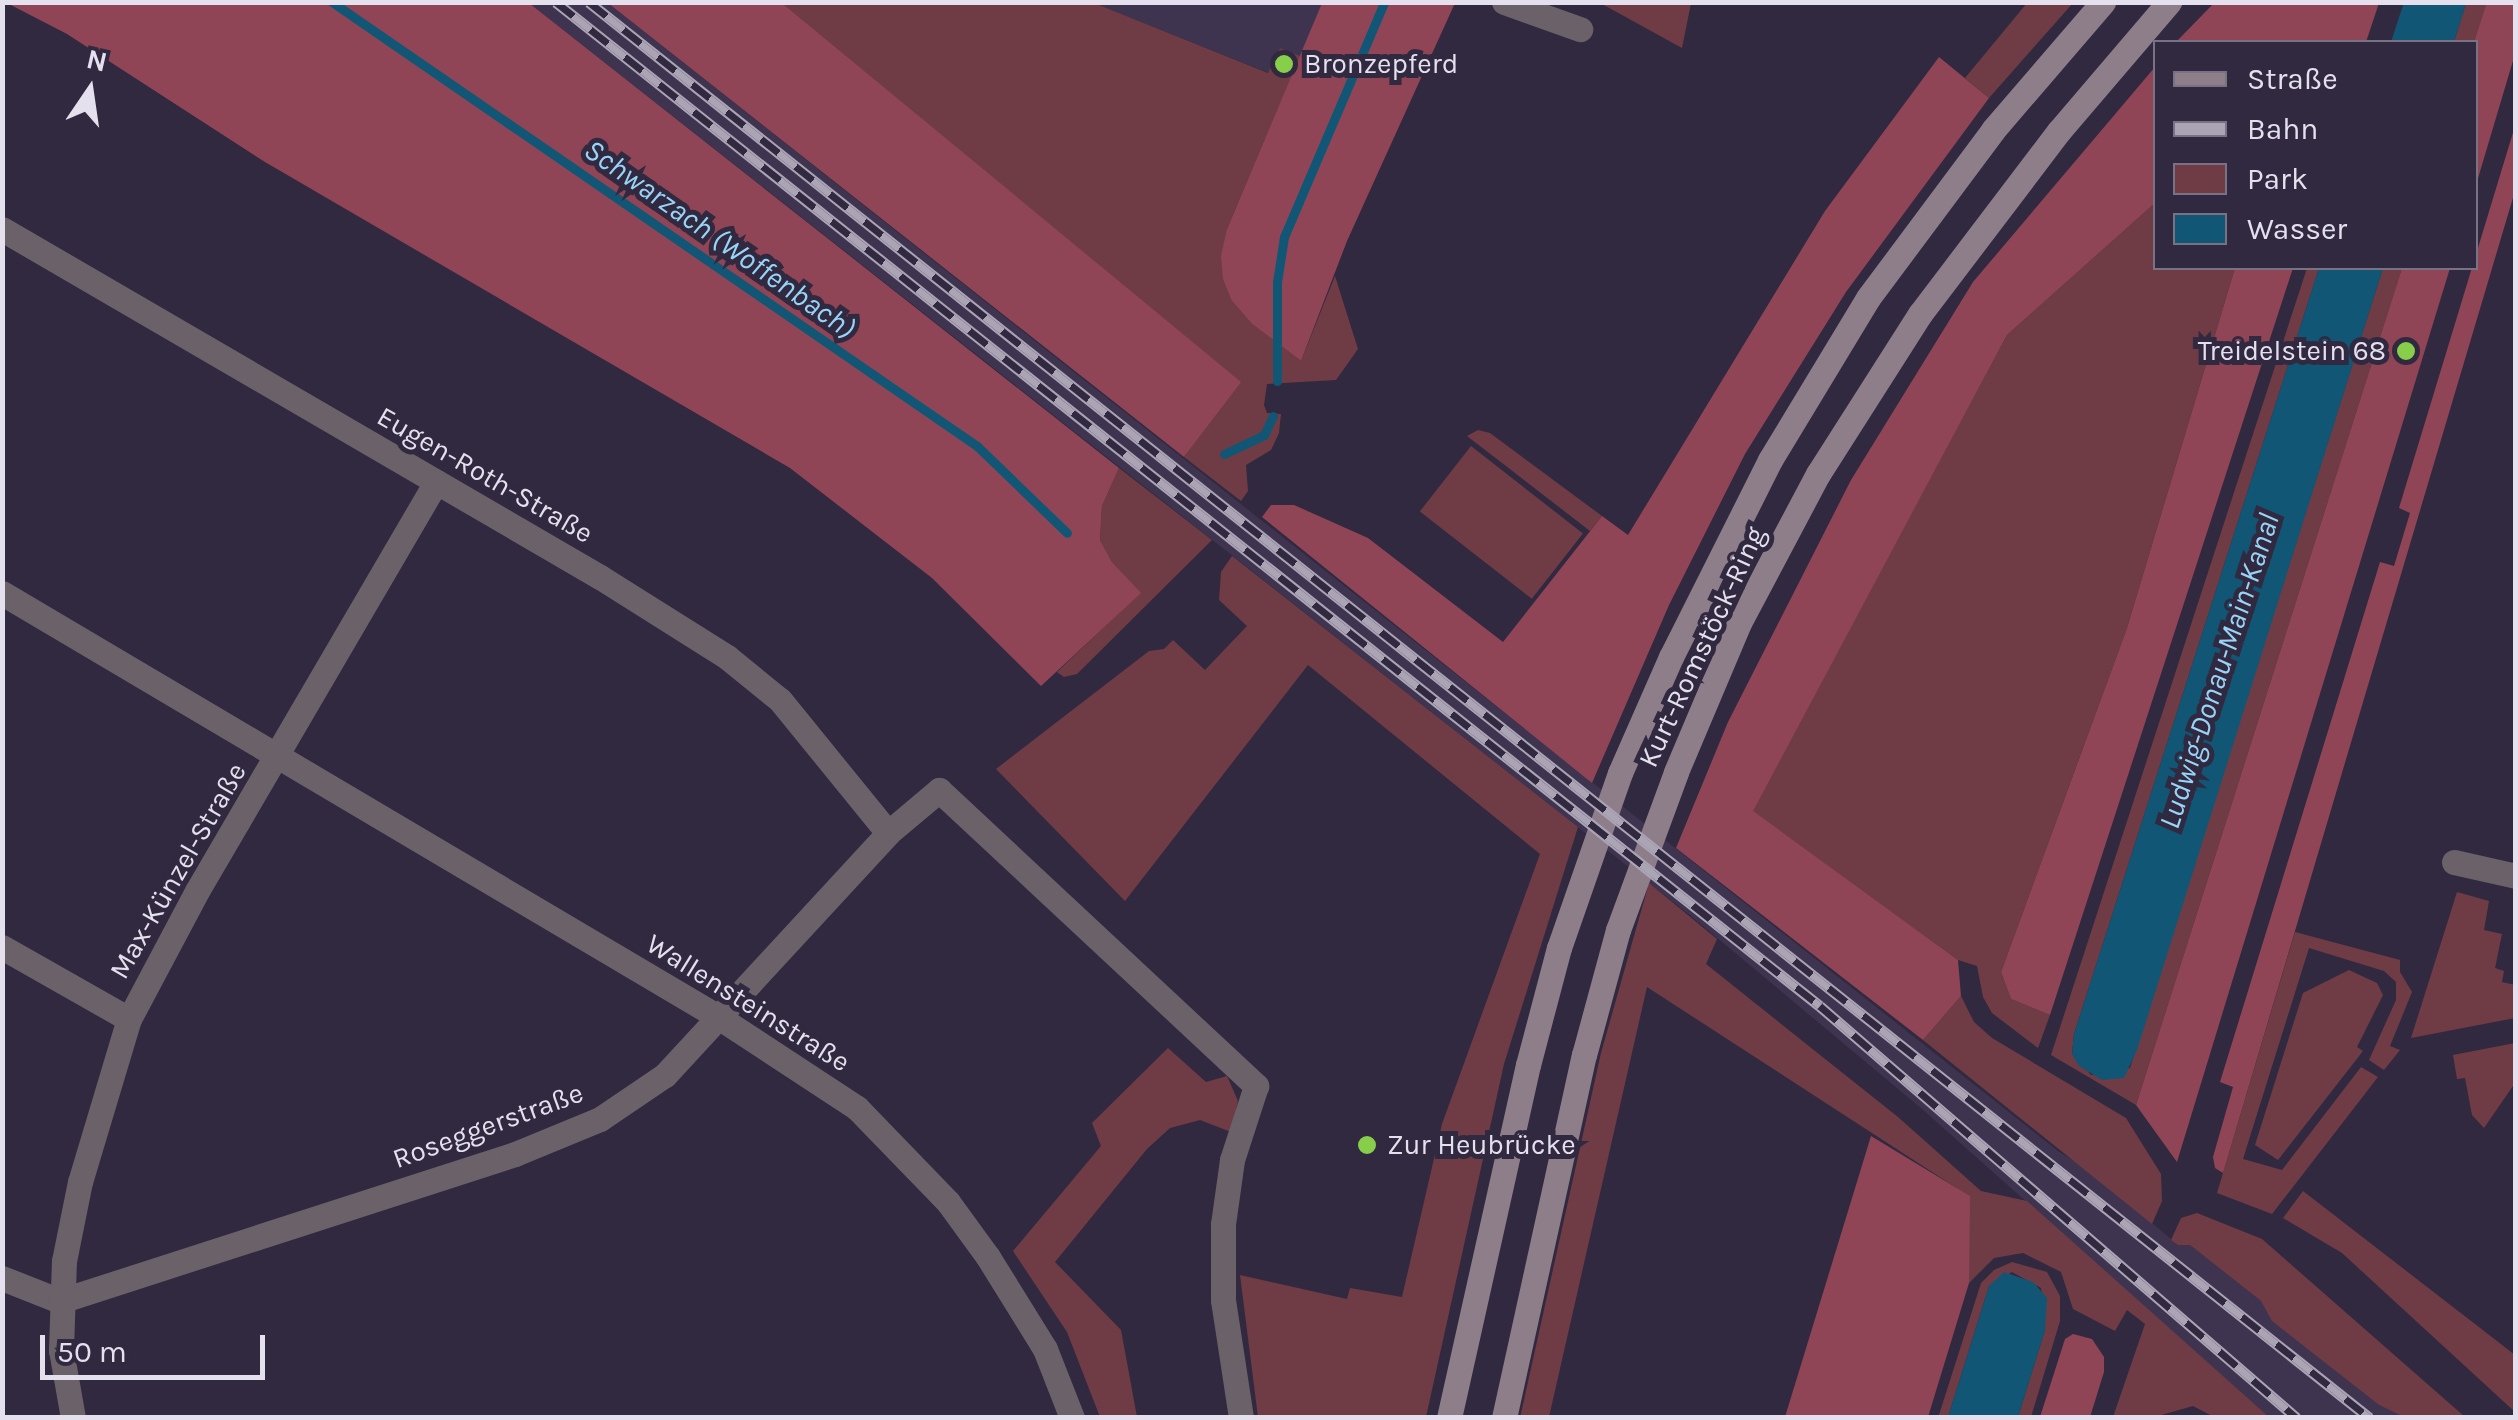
<!DOCTYPE html>
<meta charset="utf-8">
<style>
body{margin:0}
#map{position:relative;width:2518px;height:1420px;overflow:hidden;background:#31293f;font-family:Karla,sans-serif}
div>[style]{position:absolute}
.built>*{inset:0;background:#3e3450}
.green>*{inset:0;background:#6f3c46;transform-origin:0 0}
.forest>*{inset:0;background:#904556}
.water>*{inset:0;background:#115674}
.stream>*{height:9px;margin:-4.5px;padding:0 4.5px;transform-origin:4.5px;border-radius:4.5px;background:#115674}
.pedestrian>*{height:25px;margin:-12.5px;padding:0 12.5px;transform-origin:12.5px;border-radius:12.5px;background:#6b6169}
.minor>*{height:25px;margin:-12.5px;padding:0 12.5px;transform-origin:12.5px;border-radius:12.5px;background:#6b6169}
.secondary>*{height:25px;margin:-12.5px;padding:0 12.5px;transform-origin:12.5px;border-radius:12.5px;background:#8e7e8a}
.rail>*{height:11px;margin-top:-5.5px;transform-origin:0;background:repeating-linear-gradient(90deg,#31293f 0 22px,#aaa4b5 0 44px);box-sizing:border-box;border-block:2px solid #aaa4b5}
.dots>*{width:28px;height:28px;translate:-50% -50%;box-sizing:border-box;border:5px solid #31293f;border-radius:50%}
span{translate:-50% -50%;white-space:nowrap;text-align:center;line-height:1.15;-webkit-text-stroke:10px #31293f;paint-order:stroke}
.poi-label{font-size:28px;color:#e4e0ee}
.left{translate:0 -50%;text-align:left}
.right{translate:-100% -50%;text-align:right}
.street-label{font-size:28px;color:#e4e0ee}
.water-label{font-size:30px;color:#97d4f7;font-style:italic}
.frame{position:absolute;inset:0;border:5px solid #e4e0ee;pointer-events:none}
.legend{position:absolute;left:2153px;top:40px;width:325px;height:230px;box-sizing:border-box;background:#31293f;border:2px solid #797285;margin:0;padding:12px 18px;list-style:none;font-size:30px;color:#e4e0ee}
.legend li{display:flex;align-items:center;gap:20px;height:50px}
.legend b{width:50px;border:2px solid #797285}
.north{position:absolute;left:40px;top:40px;width:100px;height:100px;-webkit-text-stroke:8px #31293f;paint-order:stroke;rotate:13deg;font-size:28px;font-weight:700;line-height:40px;text-align:center;color:#e4e0ee}
.north::after{content:'';display:block;margin:auto;width:35px;height:45px;background:#e4e0ee;clip-path:polygon(50% 0,100% 100%,50% 72%,0 100%)}
.scale{position:absolute;left:40px;top:1335px;width:225px;height:45px;box-sizing:border-box;border:5px solid #e4e0ee;border-top:0;padding-left:12px;font-size:30px;line-height:35px;white-space:nowrap;color:#e4e0ee;-webkit-text-stroke:8px #31293f;paint-order:stroke}
</style>
<div id="map">
<div class="built">
<div style="clip-path:polygon(529px 3px,608px 3px,2058px 1151px,2093px 1173px,2178px 1245px,2190px 1245px,2261px 1301px,2273px 1321px,2379px 1405px,2404px 1417px,2269px 1417px,1922px 1109px,1691px 916px)"></div>
<div style="clip-path:polygon(1094px 3px,1322px 3px,1300px 56px,1280px 48px,1269px 73px)"></div>
</div>
<div class="green">
<div style="clip-path:polygon(782px 3px,1094px 3px,1268px 73px,1280px 48px,1300px 56px,1227px 229px,1232px 301px,1252px 324px,1301px 361px,1335px 276px,1358px 349px,1336px 380px,1267px 384px,1264px 405px,1267px 413px,1281px 414px,1279px 433px,1271px 450px,1246px 465px,1248px 491px,1241px 501px,1184px 457px,1240px 382px)"></div>
<div style="clip-path:polygon(1691px 3px,1682px 48px,1602px 4px,1602px 2px)"></div>
<div style="clip-path:polygon(2027px 3px,2073px 3px,1989px 98px,1965px 78px)"></div>
<div style="clip-path:polygon(2466px 3px,2487px 3px,2474px 42px,2454px 42px)"></div>
<div style="clip-path:polygon(2155px 203px,2156px 268px,2235px 268px,2127px 628px,2001px 972px,2011px 999px,2050px 1015px,2038px 1048px,1992px 1013px,1983px 997px,1977px 966px,1958px 960px,1752px 811px,2007px 335px)"></div>
<div style="clip-path:polygon(2307px 268px,2319px 268px,2074px 1034px,2072px 1054px,2091px 1075px,2130px 1068px,2383px 268px,2402px 268px,2136px 1105px,2051px 1055px)"></div>
<div style="clip-path:polygon(1478px 430px,1490px 433px,1602px 516px,1590px 531px,1467px 436px)"></div>
<div style="left:1471px;top:446px;width:142px;height:83px;rotate:38deg"></div>
<div style="clip-path:polygon(1119px 468px,1212px 540px,1077px 674px,1064px 677px,1057px 672px,1140px 593px,1112px 562px,1100px 540px,1102px 506px)"></div>
<div style="clip-path:polygon(1232px 556px,1578px 827px,1504px 1064px,1426px 1417px,1258px 1417px,1240px 1275px,1347px 1299px,1350px 1288px,1402px 1297px,1442px 1124px,1540px 854px,1308px 665px,1125px 901px,996px 769px,1149px 651px,1164px 649px,1173px 640px,1205px 670px,1247px 626px,1219px 600px,1221px 572px)"></div>
<div style="clip-path:polygon(1649px 883px,1717px 939px,1706px 964px,1898px 1117px,1981px 1191px,2027px 1201px,2269px 1417px,2214px 1417px,2193px 1406px,2154px 1417px,2113px 1417px,2145px 1324px,2127px 1310px,2115px 1331px,2073px 1309px,2061px 1272px,2023px 1253px,1994px 1258px,1969px 1283px,1969px 1196px,1647px 987px,1549px 1417px,1520px 1418px,1601px 1053px)"></div>
<div style="clip-path:polygon(2457px 892px,2489px 901px,2484px 930px,2502px 934px,2495px 968px,2504px 971px,2502px 982px,2515px 985px,2515px 1018px,2411px 1038px)"></div>
<div style="clip-path:polygon(2295px 932px,2400px 960px,2400px 972px,2412px 992px,2390px 1046px,2400px 1050px,2384px 1070px,2369px 1060px,2396px 1000px,2396px 982px,2384px 971px,2309px 948px,2243px 1159px,2282px 1170px,2361px 1067px,2378px 1077px,2272px 1214px,2217px 1193px)"></div>
<div style="clip-path:polygon(2349px 970px,2377px 983px,2383px 995px,2357px 1047px,2363px 1051px,2278px 1160px,2255px 1145px,2303px 993px)"></div>
<div style="clip-path:polygon(1961px 996px,1974px 1022px,1992px 1038px,2126px 1118px,2161px 1174px,2162px 1201px,2152px 1224px,1923px 1040px)"></div>
<div style="clip-path:polygon(2515px 1043px,2515px 1083px,2484px 1128px,2472px 1115px,2465px 1078px,2457px 1079px,2453px 1055px)"></div>
<div style="clip-path:polygon(1168px 1048px,1206px 1082px,1227px 1076px,1238px 1101px,1231px 1132px,1200px 1120px,1170px 1128px,1147px 1149px,1055px 1262px,1121px 1330px,1137px 1417px,1100px 1417px,1067px 1332px,1013px 1251px,1101px 1146px,1092px 1123px)"></div>
<div style="clip-path:polygon(2303px 1191px,2515px 1355px,2515px 1412px,2342px 1253px,2283px 1218px)"></div>
<div style="clip-path:polygon(2197px 1213px,2262px 1239px,2465px 1417px,2404px 1417px,2379px 1405px,2272px 1321px,2261px 1301px,2190px 1245px,2178px 1245px,2171px 1240px,2181px 1218px)"></div>
<div style="clip-path:polygon(2012px 1262px,2047px 1272px,2060px 1296px,2060px 1321px,2031px 1417px,2018px 1417px,2045px 1330px,2041px 1288px,2012px 1272px,1989px 1286px,1948px 1417px,1938px 1418px,1981px 1283px,1994px 1270px)"></div>
</div>
<div class="forest">
<div style="clip-path:polygon(2215px 2px,2379px 2px,2379px 3px,2366px 42px,2176px 42px)"></div>
<div style="clip-path:polygon(2487px 2px,2515px 3px,2515px 54px,2476px 185px,2474px 42px)"></div>
<div style="clip-path:polygon(7px 3px,529px 3px,1119px 468px,1102px 506px,1100px 540px,1112px 562px,1141px 593px,1041px 686px,932px 578px,790px 468px,265px 162px,67px 34px)"></div>
<div style="clip-path:polygon(608px 3px,782px 3px,1241px 382px,1184px 457px)"></div>
<div style="clip-path:polygon(1322px 3px,1455px 3px,1347px 241px,1301px 361px,1252px 324px,1232px 301px,1223px 279px,1221px 256px,1227px 229px)"></div>
<div style="clip-path:polygon(1939px 57px,1989px 98px,1846px 292px,1745px 454px,1669px 605px,1592px 783px,1262px 517px,1271px 505px,1294px 505px,1368px 538px,1503px 642px,1602px 516px,1628px 535px,1825px 211px)"></div>
<div style="clip-path:polygon(2155px 67px,2155px 203px,2007px 335px,1753px 811px,1958px 960px,1961px 996px,1923px 1040px,1676px 848px,1728px 722px,1851px 480px,1973px 282px)"></div>
<div style="clip-path:polygon(2515px 126px,2515px 191px,2223px 1173px,2215px 1168px,2213px 1157px,2233px 1087px,2220px 1082px,2380px 562px,2394px 566px,2410px 513px,2399px 508px)"></div>
<div style="clip-path:polygon(2235px 268px,2293px 268px,2050px 1015px,2011px 999px,2001px 972px,2127px 628px)"></div>
<div style="clip-path:polygon(2402px 268px,2450px 268px,2177px 1162px,2136px 1105px)"></div>
<div style="clip-path:polygon(1871px 1136px,1970px 1196px,1969px 1283px,1928px 1417px,1785px 1417px)"></div>
<div style="clip-path:polygon(2073px 1334px,2092px 1339px,2104px 1357px,2104px 1372px,2090px 1417px,2040px 1417px,2065px 1339px)"></div>
</div>
<div class="water">
<div style="clip-path:polygon(2404px 2px,2466px 3px,2454px 42px,2391px 42px)"></div>
<div style="clip-path:polygon(2319px 268px,2383px 268px,2137px 1050px,2124px 1078px,2102px 1080px,2079px 1066px,2072px 1054px,2074px 1034px)"></div>
<div style="clip-path:polygon(2004px 1272px,2033px 1282px,2047px 1298px,2045px 1330px,2018px 1417px,1948px 1417px,1989px 1286px)"></div>
</div>
<div class="stream">
<div style="left:332px;top:2px;width:783px;rotate:34.54deg"></div>
<div style="left:977px;top:446px;width:125px;rotate:44deg"></div>
<div style="left:1277px;top:381px;width:99px;rotate:-90deg"></div>
<div style="left:1277px;top:282px;width:46px;rotate:-81.2deg"></div>
<div style="left:1284px;top:237px;width:255px;rotate:-66.9deg"></div>
<div style="left:1224px;top:454px;width:44px;rotate:-25.4deg"></div>
<div style="left:1264px;top:435px;width:21px;rotate:-65deg"></div>
</div>
<div class="pedestrian">
<div style="left:1504px;top:2px;width:81px;rotate:19.6deg"></div>
</div>
<div class="minor">
<div style="left:2px;top:229px;width:692px;rotate:30.2deg"></div>
<div style="left:600px;top:577px;width:150px;rotate:32.2deg"></div>
<div style="left:727px;top:657px;width:68px;rotate:39.1deg"></div>
<div style="left:780px;top:700px;width:171px;rotate:50.9deg"></div>
<div style="left:2px;top:593px;width:834px;rotate:30.62deg"></div>
<div style="left:720px;top:1018px;width:164px;rotate:33.3deg"></div>
<div style="left:857px;top:1108px;width:131px;rotate:45.9deg"></div>
<div style="left:948px;top:1202px;width:68px;rotate:54deg"></div>
<div style="left:988px;top:1257px;width:108px;rotate:58.2deg"></div>
<div style="left:1045px;top:1349px;width:74px;rotate:68.6deg"></div>
<div style="left:2454px;top:862px;width:64px;rotate:12.7deg"></div>
<div style="left:2px;top:947px;width:146px;rotate:29.6deg"></div>
<div style="left:2px;top:1278px;width:62px;rotate:21.6deg"></div>
<div style="left:60px;top:1301px;width:478px;rotate:-17.9deg"></div>
<div style="left:515px;top:1154px;width:92px;rotate:-22.4deg"></div>
<div style="left:600px;top:1119px;width:78px;rotate:-34.1deg"></div>
<div style="left:665px;top:1075px;width:329px;rotate:-47.3deg"></div>
<div style="left:888px;top:833px;width:67px;rotate:-40.1deg"></div>
<div style="left:939px;top:790px;width:434px;rotate:43deg"></div>
<div style="left:1256px;top:1086px;width:78px;rotate:108deg"></div>
<div style="left:1232px;top:1160px;width:65px;rotate:98deg"></div>
<div style="left:1223px;top:1224px;width:76px;rotate:90deg"></div>
<div style="left:1223px;top:1300px;width:119px;rotate:81.3deg"></div>
<div style="left:73px;top:1418px;width:69px;rotate:-100deg"></div>
<div style="left:61px;top:1350px;width:89px;rotate:-88.1deg"></div>
<div style="left:64px;top:1261px;width:81px;rotate:-78.6deg"></div>
<div style="left:80px;top:1182px;width:170px;rotate:-73.3deg"></div>
<div style="left:129px;top:1019px;width:145px;rotate:-62deg"></div>
<div style="left:197px;top:891px;width:474px;rotate:-59.7deg"></div>
</div>
<div class="secondary">
<div style="left:1449px;top:1418px;width:362px;rotate:-77.4deg"></div>
<div style="left:1528px;top:1065px;width:121px;rotate:-75.2deg"></div>
<div style="left:1559px;top:948px;width:185px;rotate:-70.8deg"></div>
<div style="left:1620px;top:773px;width:127px;rotate:-66.3deg"></div>
<div style="left:1671px;top:657px;width:220px;rotate:-63.3deg"></div>
<div style="left:1770px;top:460px;width:189px;rotate:-58.8deg"></div>
<div style="left:1868px;top:298px;width:209px;rotate:-53.3deg"></div>
<div style="left:1993px;top:130px;width:169px;rotate:-49.3deg"></div>
<div style="left:1504px;top:1418px;width:372px;rotate:-77.6deg"></div>
<div style="left:1584px;top:1055px;width:130px;rotate:-74.8deg"></div>
<div style="left:1618px;top:930px;width:168px;rotate:-69.8deg"></div>
<div style="left:1676px;top:772px;width:162px;rotate:-67.1deg"></div>
<div style="left:1739px;top:623px;width:169px;rotate:-62.1deg"></div>
<div style="left:1818px;top:474px;width:190px;rotate:-57.5deg"></div>
<div style="left:1920px;top:314px;width:230px;rotate:-52.8deg"></div>
<div style="left:2059px;top:131px;width:170px;rotate:-49.5deg"></div>
</div>
<div class="rail">
<div style="left:556px;top:2px;width:1614px;rotate:38.46deg"></div>
<div style="left:1820px;top:1006px;width:630px;rotate:40.82deg"></div>
<div style="left:589px;top:2px;width:2275px;rotate:38.49deg"></div>
</div>
<div class="dots">
<div style="left:1284px;top:64px;background:#87cf4a"></div>
<div style="left:2406px;top:351px;background:#87cf4a"></div>
<div style="left:1367px;top:1145px;background:#87cf4a"></div>
</div>
<div class="poi-label">
<span class="left" style="left:1304px;top:64px">Bronzepferd</span>
<span class="right" style="left:2386px;top:351px">Treidelstein 68</span>
<span class="left" style="left:1387px;top:1145px">Zur Heubrücke</span>
</div>
<div class="street-label">
<span style="left:485px;top:475px;rotate:30deg">Eugen-Roth-Straße</span>
<span style="left:1702px;top:647px;rotate:-65deg">Kurt-Romstöck-Ring</span>
<span style="left:178px;top:871px;rotate:-60deg">Max-Künzel-Straße</span>
<span style="left:748px;top:1003px;rotate:32deg">Wallensteinstraße</span>
<span style="left:488px;top:1126px;rotate:-20deg">Roseggerstraße</span>
</div>
<div class="water-label">
<span style="left:720px;top:239px;rotate:35deg">Schwarzach (Woffenbach)</span>
<span style="left:2219px;top:671px;rotate:-72deg">Ludwig-Donau-Main-Kanal</span>
</div>
<div class="frame"></div>
<ul class="legend">
<li><b style="height:12px;background:#8e7e8a"></b>Straße</li>
<li><b style="height:12px;background:#aaa4b5"></b>Bahn</li>
<li><b style="height:28px;background:#6f3c46"></b>Park</li>
<li><b style="height:28px;background:#115674"></b>Wasser</li>
</ul>
<div class="north">N</div>
<div class="scale">50 m</div>
</div>
